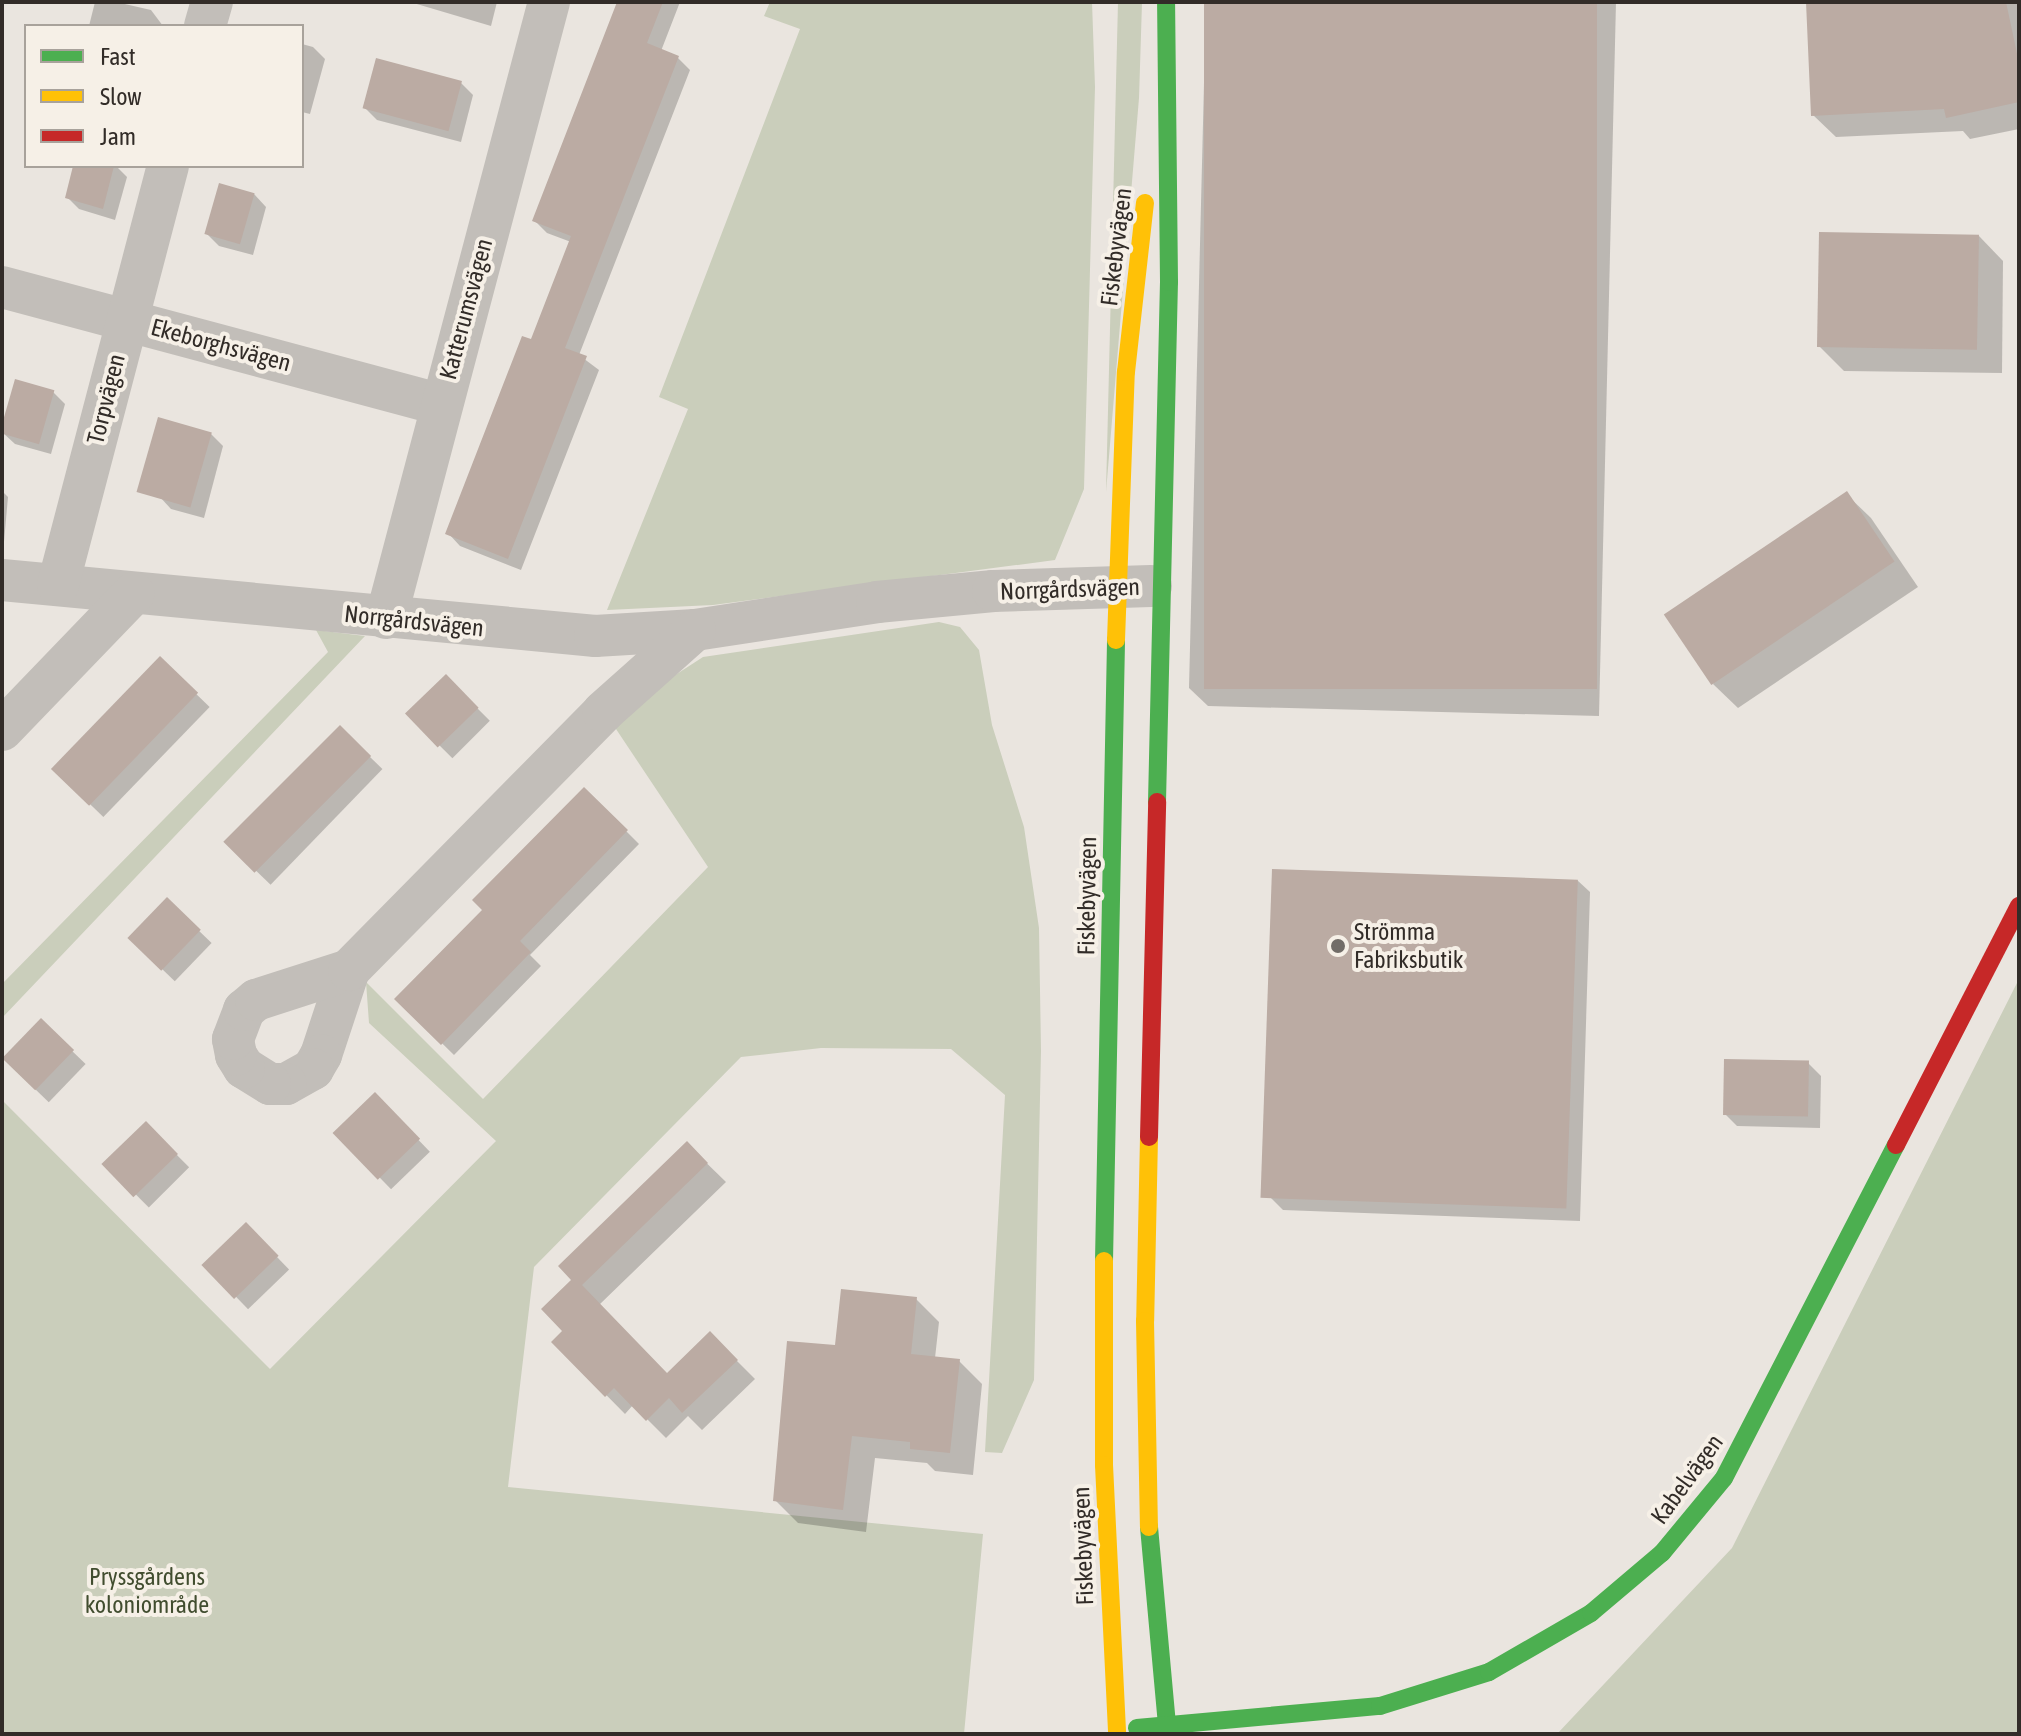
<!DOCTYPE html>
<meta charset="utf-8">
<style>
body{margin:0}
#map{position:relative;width:2021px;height:1736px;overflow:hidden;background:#eae5df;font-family:"Asap Condensed",sans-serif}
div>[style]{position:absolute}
.green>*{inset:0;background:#cacebb}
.shadow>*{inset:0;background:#0003;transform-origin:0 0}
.building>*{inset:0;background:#bbaba3;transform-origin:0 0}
.street>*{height:42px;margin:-21px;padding:0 21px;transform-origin:21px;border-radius:21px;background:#c2beb9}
.fast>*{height:18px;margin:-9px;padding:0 9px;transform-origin:9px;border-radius:9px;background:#4caf50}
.slow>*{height:18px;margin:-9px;padding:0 9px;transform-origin:9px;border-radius:9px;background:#ffc107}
.jam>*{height:18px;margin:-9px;padding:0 9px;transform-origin:9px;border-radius:9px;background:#c62828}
.dots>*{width:22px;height:22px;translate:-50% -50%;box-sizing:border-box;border:4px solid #f6f0e7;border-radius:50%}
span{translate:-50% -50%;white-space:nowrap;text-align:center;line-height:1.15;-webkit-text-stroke:8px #f6f0e7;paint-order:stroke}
.street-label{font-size:24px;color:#322c28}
.poi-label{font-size:24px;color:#322c28}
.left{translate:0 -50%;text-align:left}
.park-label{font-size:24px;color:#414d2f}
.frame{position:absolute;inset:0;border:4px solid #322c28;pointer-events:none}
.legend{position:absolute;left:24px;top:24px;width:280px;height:144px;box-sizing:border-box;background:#f6f0e7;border:2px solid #a8a29b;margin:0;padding:10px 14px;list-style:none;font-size:24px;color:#322c28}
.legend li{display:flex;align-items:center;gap:16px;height:40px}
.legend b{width:40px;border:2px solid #a8a29b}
</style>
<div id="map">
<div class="green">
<div style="clip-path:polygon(770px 2px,1092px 2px,1095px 87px,1084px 489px,1055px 560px,713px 605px,607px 610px,688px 409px,659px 397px,800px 29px,764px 16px)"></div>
<div style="clip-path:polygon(1118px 2px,1142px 2px,1139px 98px,1106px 492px)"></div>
<div style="clip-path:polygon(939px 622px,960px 627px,979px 650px,992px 725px,1024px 827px,1039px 928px,1041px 1051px,1034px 1380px,1002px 1453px,985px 1452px,1005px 1095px,951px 1049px,821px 1048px,741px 1057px,534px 1267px,508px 1487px,983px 1534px,964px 1734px,2px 1734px,2px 1100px,270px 1369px,496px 1141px,369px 1023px,366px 982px,483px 1099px,708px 867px,614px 726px,666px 681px,703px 657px)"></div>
<div style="clip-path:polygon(316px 630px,365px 636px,2px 1018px,2px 984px,328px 652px)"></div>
<div style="clip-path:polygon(2019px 979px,2019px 1734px,1557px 1734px,1732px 1548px)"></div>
</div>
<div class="shadow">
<div style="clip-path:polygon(95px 2px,116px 2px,151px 10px,163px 26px,89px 26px)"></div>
<div style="clip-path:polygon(410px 2px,497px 2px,491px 26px)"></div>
<div style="clip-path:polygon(620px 2px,680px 2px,661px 51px,678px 58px,690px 70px,579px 355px,599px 370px,521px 570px,460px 546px,448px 533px,532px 342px,571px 242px,547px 233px,534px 220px)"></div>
<div style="clip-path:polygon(1206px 2px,1616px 2px,1599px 716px,1208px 706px,1189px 688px)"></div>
<div style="clip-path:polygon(1808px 2px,2019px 2px,2019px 129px,1970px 139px,1963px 131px,1836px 137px,1813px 115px)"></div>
<div style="clip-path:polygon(302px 44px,313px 47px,325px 59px,310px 114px,302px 112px)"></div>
<div style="clip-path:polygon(461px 83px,473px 95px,461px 142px,377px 120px,365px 108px)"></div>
<div style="clip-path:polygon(75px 166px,116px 166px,127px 177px,115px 220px,79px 209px,67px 197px)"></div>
<div style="clip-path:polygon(254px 194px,266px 207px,253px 255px,219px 246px,207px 234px)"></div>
<div style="clip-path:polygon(1979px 236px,2003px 261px,2002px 373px,1844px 371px,1819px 346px)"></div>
<div style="clip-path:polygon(53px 392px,65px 404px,51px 454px,15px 444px,2px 432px)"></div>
<div style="clip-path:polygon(211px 434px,223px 446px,204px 518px,171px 509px,159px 496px)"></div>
<div style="clip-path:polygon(2px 491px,8px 497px,4px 542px,2px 542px)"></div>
<div style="clip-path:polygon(1846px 494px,1871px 518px,1918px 587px,1738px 708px,1713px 684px)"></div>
<div style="left:160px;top:659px;width:69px;height:153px;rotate:44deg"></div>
<div style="left:446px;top:677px;width:62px;height:53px;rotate:45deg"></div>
<div style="left:340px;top:728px;width:59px;height:161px;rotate:44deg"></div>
<div style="clip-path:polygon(584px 789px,639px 844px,530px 955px,541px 966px,454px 1055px,397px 999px,485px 910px)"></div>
<div style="clip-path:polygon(1577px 880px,1590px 892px,1580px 1221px,1283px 1210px,1271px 1198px)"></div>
<div style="left:167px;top:900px;width:62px;height:53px;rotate:44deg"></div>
<div style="left:41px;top:1021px;width:62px;height:53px;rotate:44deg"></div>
<div style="clip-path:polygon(1808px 1063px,1821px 1076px,1820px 1128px,1737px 1126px,1725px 1114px)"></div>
<div style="left:375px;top:1095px;width:79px;height:54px;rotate:46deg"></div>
<div style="left:146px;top:1124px;width:61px;height:57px;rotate:45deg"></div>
<div style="clip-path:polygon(687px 1144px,726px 1182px,599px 1305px,667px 1376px,710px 1334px,755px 1379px,702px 1430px,688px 1416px,666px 1438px,633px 1405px,625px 1414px,554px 1342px,564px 1331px,574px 1280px)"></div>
<div style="left:246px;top:1225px;width:62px;height:57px;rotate:46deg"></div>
<div style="clip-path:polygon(916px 1299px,939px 1322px,935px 1358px,959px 1361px,982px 1384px,973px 1475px,935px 1471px,927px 1463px,875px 1458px,866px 1532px,798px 1523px,775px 1500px,836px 1348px)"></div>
</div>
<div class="building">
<div style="clip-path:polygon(617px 2px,663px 2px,647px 43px,679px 56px,565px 348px,587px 356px,508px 559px,445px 534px,522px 336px,531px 339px,571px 236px,532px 221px)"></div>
<div style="left:1204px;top:2px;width:393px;height:687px"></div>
<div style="clip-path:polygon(1806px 2px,2006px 2px,2019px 63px,2019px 102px,1946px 118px,1944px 109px,1811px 116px)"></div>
<div style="left:376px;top:58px;width:89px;height:52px;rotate:15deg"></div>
<div style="clip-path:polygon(73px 166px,114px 166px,103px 209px,65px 198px)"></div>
<div style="left:219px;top:183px;width:37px;height:53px;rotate:16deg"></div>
<div style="left:1819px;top:232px;width:160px;height:115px;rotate:1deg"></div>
<div style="left:15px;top:379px;width:41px;height:56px;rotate:16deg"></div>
<div style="left:158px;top:417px;width:56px;height:78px;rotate:16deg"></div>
<div style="left:1847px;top:491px;width:85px;height:221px;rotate:56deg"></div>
<div style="left:160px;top:656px;width:53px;height:157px;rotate:44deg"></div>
<div style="left:446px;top:674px;width:47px;height:57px;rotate:46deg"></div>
<div style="left:340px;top:725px;width:44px;height:165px;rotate:45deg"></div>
<div style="clip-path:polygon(584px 787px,628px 830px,520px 941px,531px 952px,441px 1045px,394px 999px,482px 910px,472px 900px)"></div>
<div style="left:1272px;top:869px;width:306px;height:329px;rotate:2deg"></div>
<div style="left:167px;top:897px;width:47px;height:57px;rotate:44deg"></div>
<div style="left:41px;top:1018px;width:46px;height:56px;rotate:44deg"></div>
<div style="left:1724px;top:1059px;width:85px;height:56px;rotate:1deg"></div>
<div style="left:375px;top:1092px;width:65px;height:59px;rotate:46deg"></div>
<div style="left:146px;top:1121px;width:46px;height:62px;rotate:46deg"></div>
<div style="clip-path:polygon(687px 1141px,708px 1163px,582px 1285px,667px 1373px,710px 1331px,738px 1360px,682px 1413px,669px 1398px,646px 1421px,614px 1388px,605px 1397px,551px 1342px,562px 1331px,541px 1309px,571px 1280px,558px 1266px)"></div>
<div style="left:246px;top:1222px;width:47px;height:62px;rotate:46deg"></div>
<div style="clip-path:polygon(841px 1289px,917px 1297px,911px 1354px,960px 1359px,950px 1453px,910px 1449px,910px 1442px,852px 1436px,843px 1510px,773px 1501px,787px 1341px,835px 1345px)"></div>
</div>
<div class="street">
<div style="left:205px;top:26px;width:25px;rotate:-74deg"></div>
<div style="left:2px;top:287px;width:453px;rotate:15deg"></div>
<div style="left:2px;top:580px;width:596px;rotate:5.39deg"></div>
<div style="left:595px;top:636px;width:100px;rotate:-3.4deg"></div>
<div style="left:695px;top:630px;width:184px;rotate:-8.7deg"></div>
<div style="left:877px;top:602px;width:117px;rotate:-5.4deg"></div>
<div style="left:993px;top:591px;width:158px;rotate:-1.8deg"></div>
<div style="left:58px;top:585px;width:433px;rotate:-75.3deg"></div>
<div style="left:386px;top:618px;width:637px;rotate:-75.18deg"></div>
<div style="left:2px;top:730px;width:190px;rotate:-46.1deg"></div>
<div style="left:349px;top:970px;width:89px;rotate:108.2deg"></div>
<div style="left:321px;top:1055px;width:16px;rotate:120deg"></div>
<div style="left:313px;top:1069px;width:31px;rotate:151deg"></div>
<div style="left:286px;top:1084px;width:16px;rotate:180deg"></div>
<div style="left:270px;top:1084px;width:31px;rotate:-148deg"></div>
<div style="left:244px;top:1068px;width:15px;rotate:-122deg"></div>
<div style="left:236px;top:1055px;width:16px;rotate:-101deg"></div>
<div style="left:233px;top:1039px;width:31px;rotate:-69deg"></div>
<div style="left:244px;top:1010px;width:16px;rotate:-40deg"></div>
<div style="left:256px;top:1000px;width:98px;rotate:-17.9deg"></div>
<div style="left:349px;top:970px;width:362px;rotate:-45.4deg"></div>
<div style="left:603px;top:712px;width:123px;rotate:-41.7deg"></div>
</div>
<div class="fast">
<div style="left:1157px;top:802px;width:520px;rotate:-88.68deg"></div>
<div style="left:1169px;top:282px;width:280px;rotate:-90.6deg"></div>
<div style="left:1104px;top:1261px;width:621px;rotate:-88.89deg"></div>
<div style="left:1149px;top:1527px;width:208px;rotate:84.8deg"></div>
<div style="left:1137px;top:1728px;width:244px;rotate:-5.2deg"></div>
<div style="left:1380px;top:1706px;width:114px;rotate:-17.3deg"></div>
<div style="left:1489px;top:1672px;width:118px;rotate:-30deg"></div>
<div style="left:1591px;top:1613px;width:93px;rotate:-40.2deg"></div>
<div style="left:1662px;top:1553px;width:97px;rotate:-50.4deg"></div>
<div style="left:1724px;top:1478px;width:375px;rotate:-62.7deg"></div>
</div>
<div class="slow">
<div style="left:1116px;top:640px;width:268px;rotate:-87.9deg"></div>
<div style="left:1126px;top:372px;width:170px;rotate:-83.6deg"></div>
<div style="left:1149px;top:1137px;width:184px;rotate:91.2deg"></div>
<div style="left:1145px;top:1321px;width:206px;rotate:88.9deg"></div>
<div style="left:1104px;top:1261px;width:204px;rotate:90deg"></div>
<div style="left:1104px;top:1465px;width:269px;rotate:87.2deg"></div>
</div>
<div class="jam">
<div style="left:1149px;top:1137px;width:335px;rotate:-88.6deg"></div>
<div style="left:1896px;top:1145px;width:269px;rotate:-62.8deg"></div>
</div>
<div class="dots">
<div style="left:1338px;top:946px;background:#726d68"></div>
</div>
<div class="street-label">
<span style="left:1116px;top:247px;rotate:-83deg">Fiskebyvägen</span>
<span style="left:466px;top:309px;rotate:-75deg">Katterumsvägen</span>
<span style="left:221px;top:345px;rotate:15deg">Ekeborghsvägen</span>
<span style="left:106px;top:399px;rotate:-76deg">Torpvägen</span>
<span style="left:1070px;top:589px;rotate:-2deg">Norrgårdsvägen</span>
<span style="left:414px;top:621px;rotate:6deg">Norrgårdsvägen</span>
<span style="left:1087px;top:896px;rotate:-89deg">Fiskebyvägen</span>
<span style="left:1687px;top:1479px;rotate:-54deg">Kabelvägen</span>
<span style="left:1083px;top:1546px;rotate:-92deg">Fiskebyvägen</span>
</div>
<div class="poi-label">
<span class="left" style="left:1354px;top:946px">Strömma<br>Fabriksbutik</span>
</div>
<div class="park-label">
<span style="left:147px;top:1591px">Pryssgårdens<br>koloniområde</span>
</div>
<div class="frame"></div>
<ul class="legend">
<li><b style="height:10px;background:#4caf50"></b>Fast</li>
<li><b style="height:10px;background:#ffc107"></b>Slow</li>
<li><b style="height:10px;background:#c62828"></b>Jam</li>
</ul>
</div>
